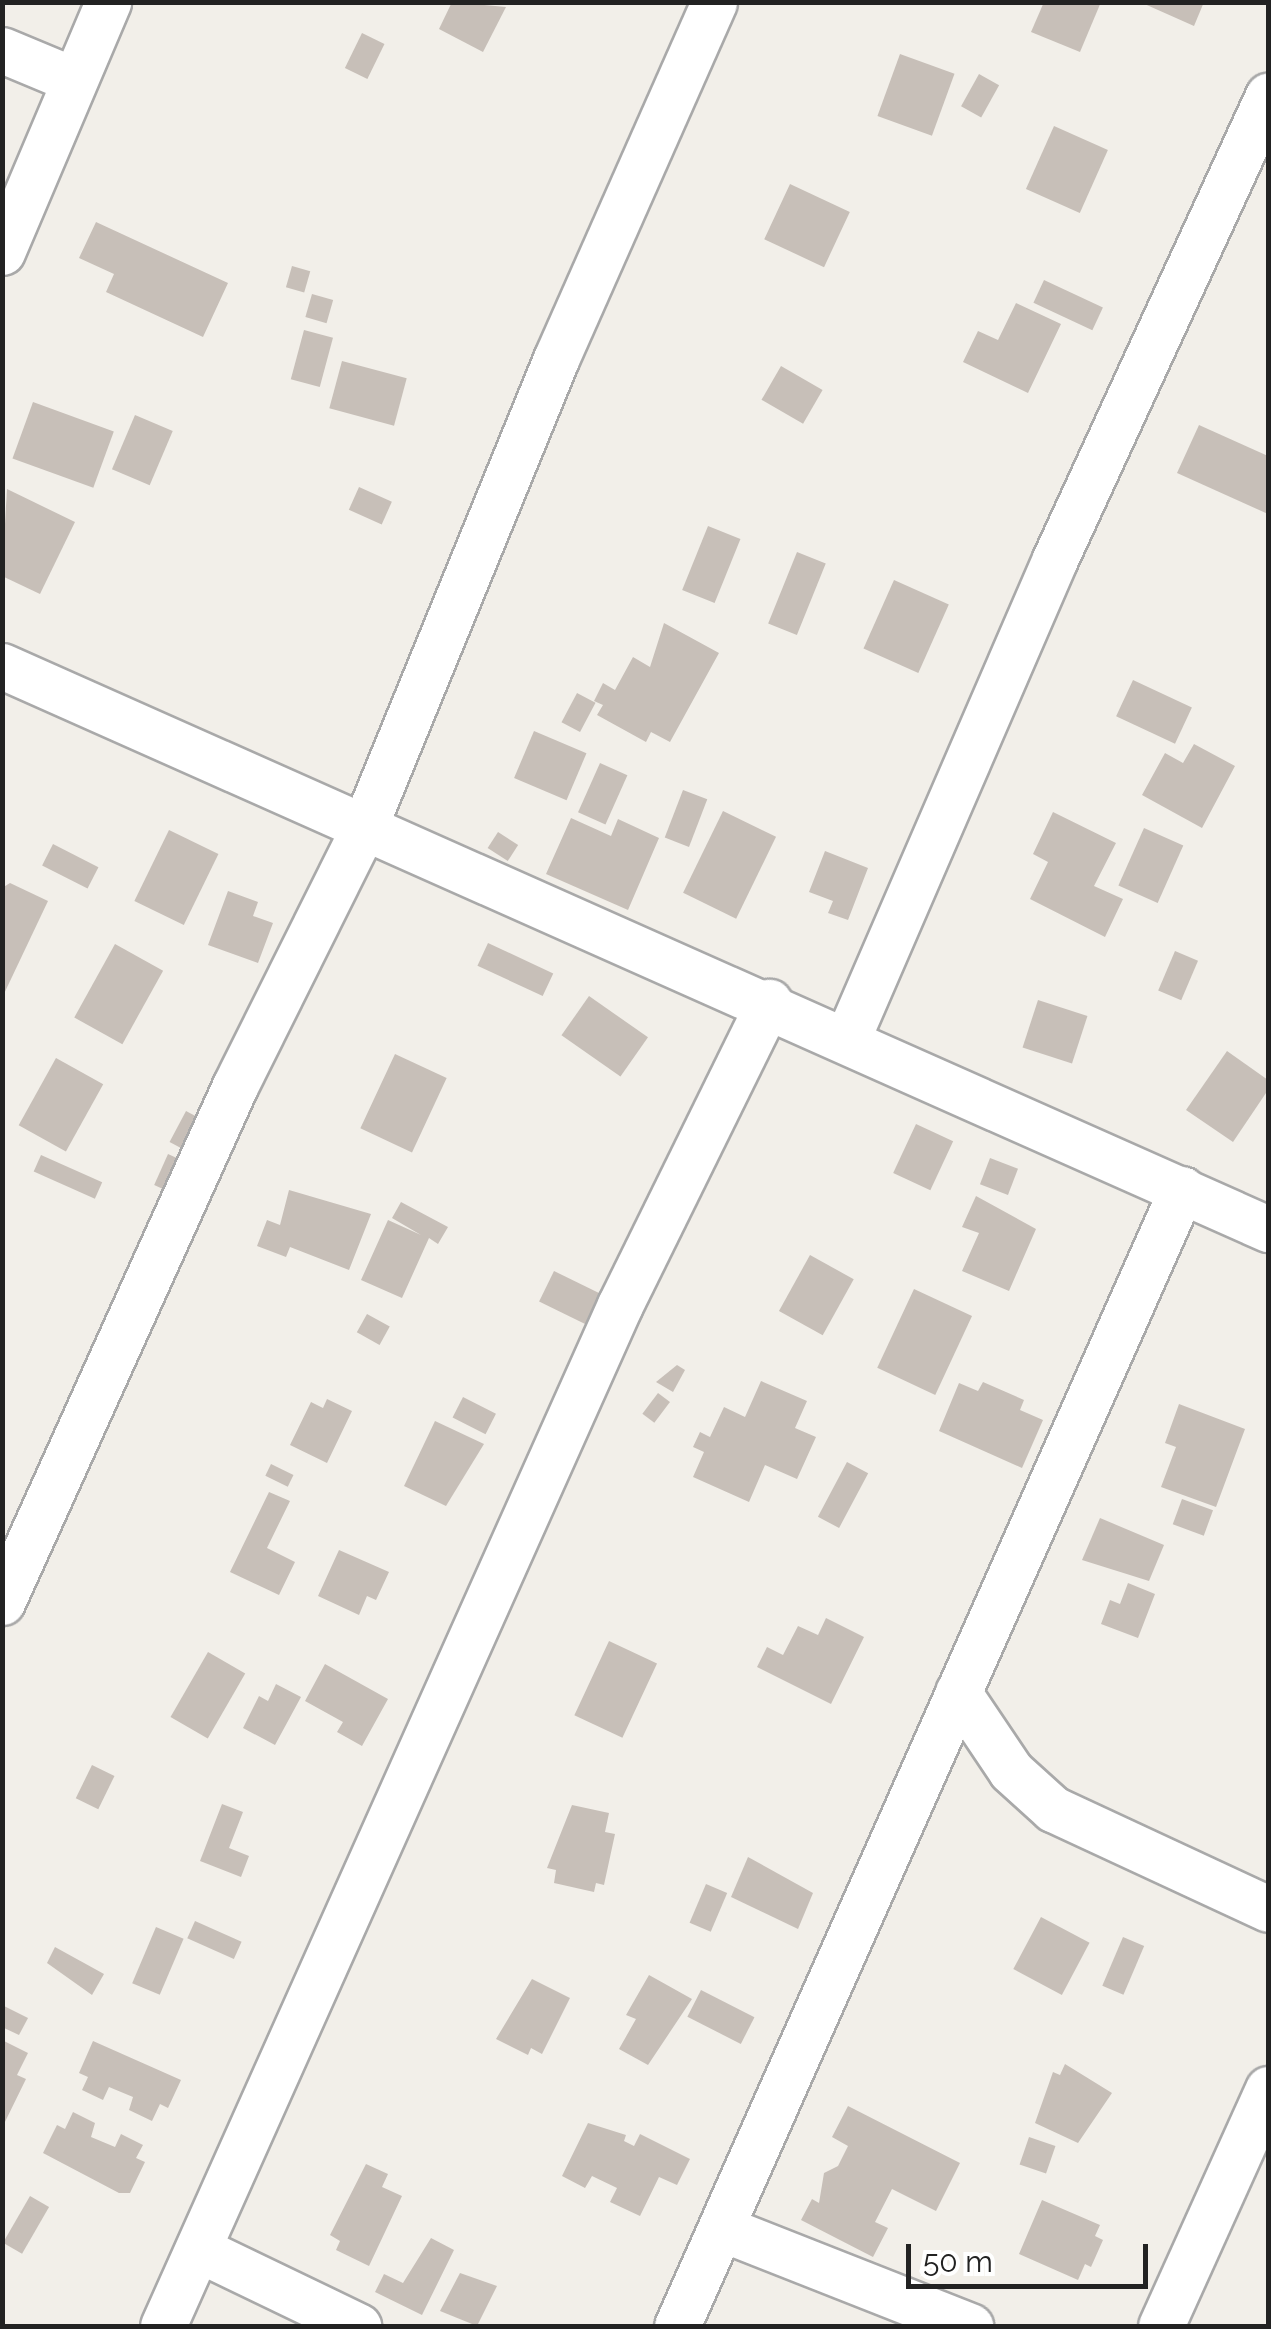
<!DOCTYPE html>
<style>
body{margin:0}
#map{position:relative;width:1271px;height:2329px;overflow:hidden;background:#f2efe9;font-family:Raleway,sans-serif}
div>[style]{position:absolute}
.building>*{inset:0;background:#c7bfb8;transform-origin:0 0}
.roads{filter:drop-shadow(2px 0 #a9a9a9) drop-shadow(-2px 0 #a9a9a9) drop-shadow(0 2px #a9a9a9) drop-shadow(0 -2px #a9a9a9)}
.minor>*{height:45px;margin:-22.5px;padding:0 22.5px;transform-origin:22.5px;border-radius:22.5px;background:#fff}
span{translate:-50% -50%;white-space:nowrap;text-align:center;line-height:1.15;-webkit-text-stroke:8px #fff;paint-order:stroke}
.frame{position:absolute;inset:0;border:5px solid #222;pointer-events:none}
.scale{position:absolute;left:906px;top:2244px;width:242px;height:45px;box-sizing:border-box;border:5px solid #222;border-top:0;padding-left:12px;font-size:30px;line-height:35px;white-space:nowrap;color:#222;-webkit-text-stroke:8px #fff;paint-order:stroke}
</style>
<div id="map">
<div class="building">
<div style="clip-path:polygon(452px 2px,506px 7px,483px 52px,439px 29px)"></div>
<div style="clip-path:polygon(1044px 2px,1101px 2px,1080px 52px,1031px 32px)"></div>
<div style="clip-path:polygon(1140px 2px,1204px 2px,1194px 26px)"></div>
<div style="left:362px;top:33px;width:25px;height:39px;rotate:26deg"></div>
<div style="left:900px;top:54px;width:58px;height:66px;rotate:20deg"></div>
<div style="left:979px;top:74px;width:23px;height:37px;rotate:29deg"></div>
<div style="left:1054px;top:126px;width:59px;height:69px;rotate:24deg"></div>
<div style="left:790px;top:184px;width:66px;height:61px;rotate:25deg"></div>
<div style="clip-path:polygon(96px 222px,228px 283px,203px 337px,106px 292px,114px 274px,79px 258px)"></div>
<div style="left:292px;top:266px;width:19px;height:22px;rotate:16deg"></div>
<div style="left:1044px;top:280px;width:65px;height:25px;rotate:25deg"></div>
<div style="left:312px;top:294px;width:22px;height:24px;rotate:16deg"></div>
<div style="clip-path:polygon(1016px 303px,1061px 324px,1028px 393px,963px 362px,978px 331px,998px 340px)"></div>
<div style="left:304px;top:330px;width:30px;height:51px;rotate:15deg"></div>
<div style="left:342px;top:361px;width:67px;height:49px;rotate:15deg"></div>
<div style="left:781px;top:366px;width:48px;height:39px;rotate:30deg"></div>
<div style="left:33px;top:402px;width:86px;height:60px;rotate:20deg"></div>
<div style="left:135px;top:415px;width:41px;height:59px;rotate:23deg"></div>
<div style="clip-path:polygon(1199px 425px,1268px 456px,1268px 514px,1177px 473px)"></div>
<div style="left:359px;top:487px;width:36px;height:25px;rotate:24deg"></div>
<div style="clip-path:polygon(7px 489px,75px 522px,40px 594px,2px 576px)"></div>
<div style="left:708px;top:526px;width:35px;height:69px;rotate:22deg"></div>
<div style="left:797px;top:552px;width:31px;height:77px;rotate:22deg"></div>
<div style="left:894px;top:580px;width:60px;height:75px;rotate:24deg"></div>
<div style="clip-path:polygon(664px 623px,719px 653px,670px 742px,651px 732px,646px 742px,597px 715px,603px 705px,594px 701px,603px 683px,615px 690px,633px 657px,650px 667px)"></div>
<div style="left:1133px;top:680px;width:65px;height:40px;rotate:25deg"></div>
<div style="left:577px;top:693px;width:21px;height:33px;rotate:28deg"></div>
<div style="left:534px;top:731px;width:57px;height:51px;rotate:23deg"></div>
<div style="clip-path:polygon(1194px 744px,1235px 766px,1202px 828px,1142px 795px,1165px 753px,1183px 763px)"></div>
<div style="left:600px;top:763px;width:30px;height:54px;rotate:24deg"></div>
<div style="left:683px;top:790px;width:26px;height:51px;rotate:21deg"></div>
<div style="left:723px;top:811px;width:59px;height:91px;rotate:26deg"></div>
<div style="clip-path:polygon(1053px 812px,1116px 843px,1094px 886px,1123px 899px,1105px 937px,1030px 899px,1048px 862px,1033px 854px)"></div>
<div style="clip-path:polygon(571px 818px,611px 836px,618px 819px,659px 838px,628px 910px,546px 874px)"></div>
<div style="left:1144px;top:828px;width:43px;height:63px;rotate:24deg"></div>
<div style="left:169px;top:830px;width:55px;height:79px;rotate:26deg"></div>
<div style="left:498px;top:832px;width:24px;height:19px;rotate:33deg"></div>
<div style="left:53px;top:844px;width:51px;height:24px;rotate:27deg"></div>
<div style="clip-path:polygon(825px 851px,868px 868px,848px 920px,828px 913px,833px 901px,809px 892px)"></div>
<div style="clip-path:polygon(10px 883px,48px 901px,2px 998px,2px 888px)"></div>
<div style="clip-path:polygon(228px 891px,258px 902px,253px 916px,273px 923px,258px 963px,208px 945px)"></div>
<div style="left:488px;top:943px;width:72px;height:25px;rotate:25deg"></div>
<div style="left:115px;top:944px;width:55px;height:84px;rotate:29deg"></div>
<div style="left:1175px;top:951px;width:25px;height:43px;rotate:23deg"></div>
<div style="left:589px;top:996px;width:72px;height:48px;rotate:35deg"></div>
<div style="left:1038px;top:1000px;width:52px;height:50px;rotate:18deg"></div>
<div style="clip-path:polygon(1227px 1051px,1268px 1080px,1268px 1090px,1233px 1142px,1186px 1110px)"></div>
<div style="left:395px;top:1054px;width:57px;height:82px;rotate:25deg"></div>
<div style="left:56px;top:1058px;width:54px;height:77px;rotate:29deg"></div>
<div style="left:186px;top:1111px;width:15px;height:35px;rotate:28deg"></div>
<div style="left:916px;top:1124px;width:41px;height:54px;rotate:25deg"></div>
<div style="left:168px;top:1154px;width:12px;height:34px;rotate:24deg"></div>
<div style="left:41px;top:1155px;width:67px;height:18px;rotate:24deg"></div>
<div style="left:990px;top:1158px;width:30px;height:28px;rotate:21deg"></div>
<div style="clip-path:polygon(289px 1190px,371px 1214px,349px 1270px,290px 1247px,286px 1257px,257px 1246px,267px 1220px,280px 1225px)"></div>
<div style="clip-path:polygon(976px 1196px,1036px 1229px,1009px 1291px,962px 1271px,979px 1233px,962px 1227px)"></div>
<div style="clip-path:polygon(401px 1202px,448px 1227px,438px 1244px,429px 1238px,402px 1298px,361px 1280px,388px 1220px,421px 1235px,392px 1218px)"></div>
<div style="left:810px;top:1255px;width:50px;height:64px;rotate:29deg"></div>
<div style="left:554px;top:1271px;width:58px;height:34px;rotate:26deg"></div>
<div style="left:914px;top:1289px;width:64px;height:87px;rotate:25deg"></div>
<div style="left:367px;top:1314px;width:26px;height:21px;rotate:29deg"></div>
<div style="clip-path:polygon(677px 1365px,685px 1370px,673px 1392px,656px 1382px)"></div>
<div style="clip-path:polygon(761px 1381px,807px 1401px,795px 1428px,816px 1437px,797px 1479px,765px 1465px,749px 1502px,693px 1477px,704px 1452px,693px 1447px,700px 1432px,710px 1437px,724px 1407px,745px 1417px)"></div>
<div style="clip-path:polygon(983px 1382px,1024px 1400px,1020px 1410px,1043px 1420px,1022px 1468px,939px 1431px,959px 1383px,978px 1391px)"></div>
<div style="left:658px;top:1393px;width:15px;height:26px;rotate:37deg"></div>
<div style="left:463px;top:1397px;width:37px;height:23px;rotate:27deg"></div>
<div style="clip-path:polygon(327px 1399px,352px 1411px,327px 1463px,290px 1445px,311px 1402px,323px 1408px)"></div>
<div style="clip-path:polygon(1179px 1404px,1245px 1429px,1216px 1507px,1161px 1487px,1176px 1447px,1165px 1443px)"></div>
<div style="clip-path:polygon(435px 1421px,484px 1444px,446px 1506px,404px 1486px)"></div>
<div style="left:847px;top:1462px;width:24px;height:62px;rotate:28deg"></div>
<div style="left:271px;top:1464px;width:25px;height:13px;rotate:26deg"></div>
<div style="clip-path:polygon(269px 1492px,290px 1501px,267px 1548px,295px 1562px,279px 1595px,230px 1572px)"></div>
<div style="left:1182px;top:1499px;width:33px;height:27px;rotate:20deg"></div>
<div style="clip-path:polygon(1100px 1518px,1164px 1545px,1149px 1581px,1082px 1560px)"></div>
<div style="clip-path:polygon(339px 1550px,389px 1572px,376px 1600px,367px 1596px,359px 1615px,318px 1596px)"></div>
<div style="clip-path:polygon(1128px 1583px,1155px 1594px,1138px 1638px,1101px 1624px,1110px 1600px,1120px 1604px)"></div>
<div style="clip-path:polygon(826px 1618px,864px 1637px,831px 1704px,757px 1667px,767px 1647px,783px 1655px,798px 1626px,818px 1635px)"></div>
<div style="left:609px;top:1641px;width:53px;height:82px;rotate:25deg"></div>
<div style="left:208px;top:1652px;width:43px;height:75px;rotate:30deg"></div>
<div style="clip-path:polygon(325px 1664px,388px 1699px,362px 1746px,337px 1732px,343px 1722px,305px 1701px)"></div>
<div style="clip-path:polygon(276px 1684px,301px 1697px,275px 1745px,243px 1728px,259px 1696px,268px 1701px)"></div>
<div style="left:92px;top:1765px;width:25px;height:37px;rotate:26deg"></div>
<div style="clip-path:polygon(222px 1804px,243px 1812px,229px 1848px,249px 1856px,241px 1877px,200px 1861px)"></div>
<div style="clip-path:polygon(572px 1805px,609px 1813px,605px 1832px,615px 1834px,604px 1885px,596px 1883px,594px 1892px,554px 1883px,556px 1870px,547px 1868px)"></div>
<div style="clip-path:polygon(748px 1857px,813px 1893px,798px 1929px,731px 1897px)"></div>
<div style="left:706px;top:1884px;width:23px;height:42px;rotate:23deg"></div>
<div style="left:1041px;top:1917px;width:55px;height:59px;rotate:28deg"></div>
<div style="left:195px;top:1921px;width:51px;height:19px;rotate:24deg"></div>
<div style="left:156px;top:1927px;width:30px;height:61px;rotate:23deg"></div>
<div style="left:1123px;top:1937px;width:23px;height:53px;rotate:23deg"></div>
<div style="clip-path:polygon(55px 1947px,104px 1974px,92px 1995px,47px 1963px)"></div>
<div style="clip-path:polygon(649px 1975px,692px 1999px,648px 2065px,619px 2049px,636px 2019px,626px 2015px)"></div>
<div style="clip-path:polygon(532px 1979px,570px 1998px,542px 2054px,531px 2048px,528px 2055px,496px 2039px)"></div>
<div style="left:701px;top:1990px;width:60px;height:30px;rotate:27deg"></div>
<div style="clip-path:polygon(2px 2005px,28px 2018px,19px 2035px,2px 2027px)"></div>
<div style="clip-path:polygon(2px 2040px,28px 2053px,17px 2075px,26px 2079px,2px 2128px)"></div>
<div style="clip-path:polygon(93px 2041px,181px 2080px,168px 2108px,160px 2104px,152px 2121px,129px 2110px,133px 2097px,109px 2087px,103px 2100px,82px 2090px,88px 2077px,79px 2073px)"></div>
<div style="clip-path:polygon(1065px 2064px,1112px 2093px,1078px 2143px,1035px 2123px,1053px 2072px,1060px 2075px)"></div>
<div style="clip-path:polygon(848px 2106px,960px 2163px,936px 2211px,892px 2189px,875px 2222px,888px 2228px,873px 2257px,801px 2220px,812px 2199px,819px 2203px,824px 2173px,838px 2166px,848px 2146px,832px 2137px)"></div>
<div style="clip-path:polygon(73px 2112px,95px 2123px,91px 2137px,115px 2147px,121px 2134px,143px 2145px,136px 2158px,145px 2162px,130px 2193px,119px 2193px,43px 2153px,57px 2125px,65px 2129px)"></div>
<div style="clip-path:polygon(588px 2123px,626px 2135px,624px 2141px,634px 2146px,640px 2134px,690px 2159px,677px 2185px,659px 2177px,640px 2216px,610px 2202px,617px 2188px,592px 2176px,585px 2188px,562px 2176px)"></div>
<div style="left:1029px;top:2137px;width:28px;height:29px;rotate:19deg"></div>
<div style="clip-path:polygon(366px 2164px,388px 2174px,382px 2187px,402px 2196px,369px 2266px,336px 2250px,340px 2241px,330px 2235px)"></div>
<div style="left:30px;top:2196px;width:22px;height:54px;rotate:30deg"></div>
<div style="clip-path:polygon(1042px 2200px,1100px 2225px,1095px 2236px,1103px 2240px,1091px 2267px,1085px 2264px,1078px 2280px,1019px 2254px)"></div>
<div style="clip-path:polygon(431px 2238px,454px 2250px,422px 2315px,375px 2292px,384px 2274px,403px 2283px)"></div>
<div style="clip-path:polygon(460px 2273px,497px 2286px,477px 2326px,440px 2311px)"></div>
</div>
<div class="roads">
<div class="minor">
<div style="left:2px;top:50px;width:78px;rotate:22.6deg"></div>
<div style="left:2px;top:252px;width:272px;rotate:-67deg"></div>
<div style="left:2px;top:666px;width:1386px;rotate:23.98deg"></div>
<div style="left:848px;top:1037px;width:521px;rotate:-66.58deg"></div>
<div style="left:1055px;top:559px;width:510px;rotate:-65.3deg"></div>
<div style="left:2px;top:1602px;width:566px;rotate:-65.7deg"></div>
<div style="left:235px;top:1086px;width:292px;rotate:-63.5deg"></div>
<div style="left:365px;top:825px;width:504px;rotate:-67.71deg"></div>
<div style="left:556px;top:359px;width:390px;rotate:-66.1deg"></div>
<div style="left:958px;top:1692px;width:95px;rotate:56.1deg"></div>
<div style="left:1011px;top:1771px;width:57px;rotate:42.1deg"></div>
<div style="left:1053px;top:1809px;width:237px;rotate:24.9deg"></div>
<div style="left:721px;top:2228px;width:268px;rotate:21.5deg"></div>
<div style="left:198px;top:2249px;width:178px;rotate:25.7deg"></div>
<div style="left:163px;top:2326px;width:1119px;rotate:-65.89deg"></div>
<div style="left:620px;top:1305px;width:338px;rotate:-63.8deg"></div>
<div style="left:677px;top:2326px;width:1244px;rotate:-66.05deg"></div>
<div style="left:1161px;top:2326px;width:260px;rotate:-65.7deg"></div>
</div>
</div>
<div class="frame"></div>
<div class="scale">50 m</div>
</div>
